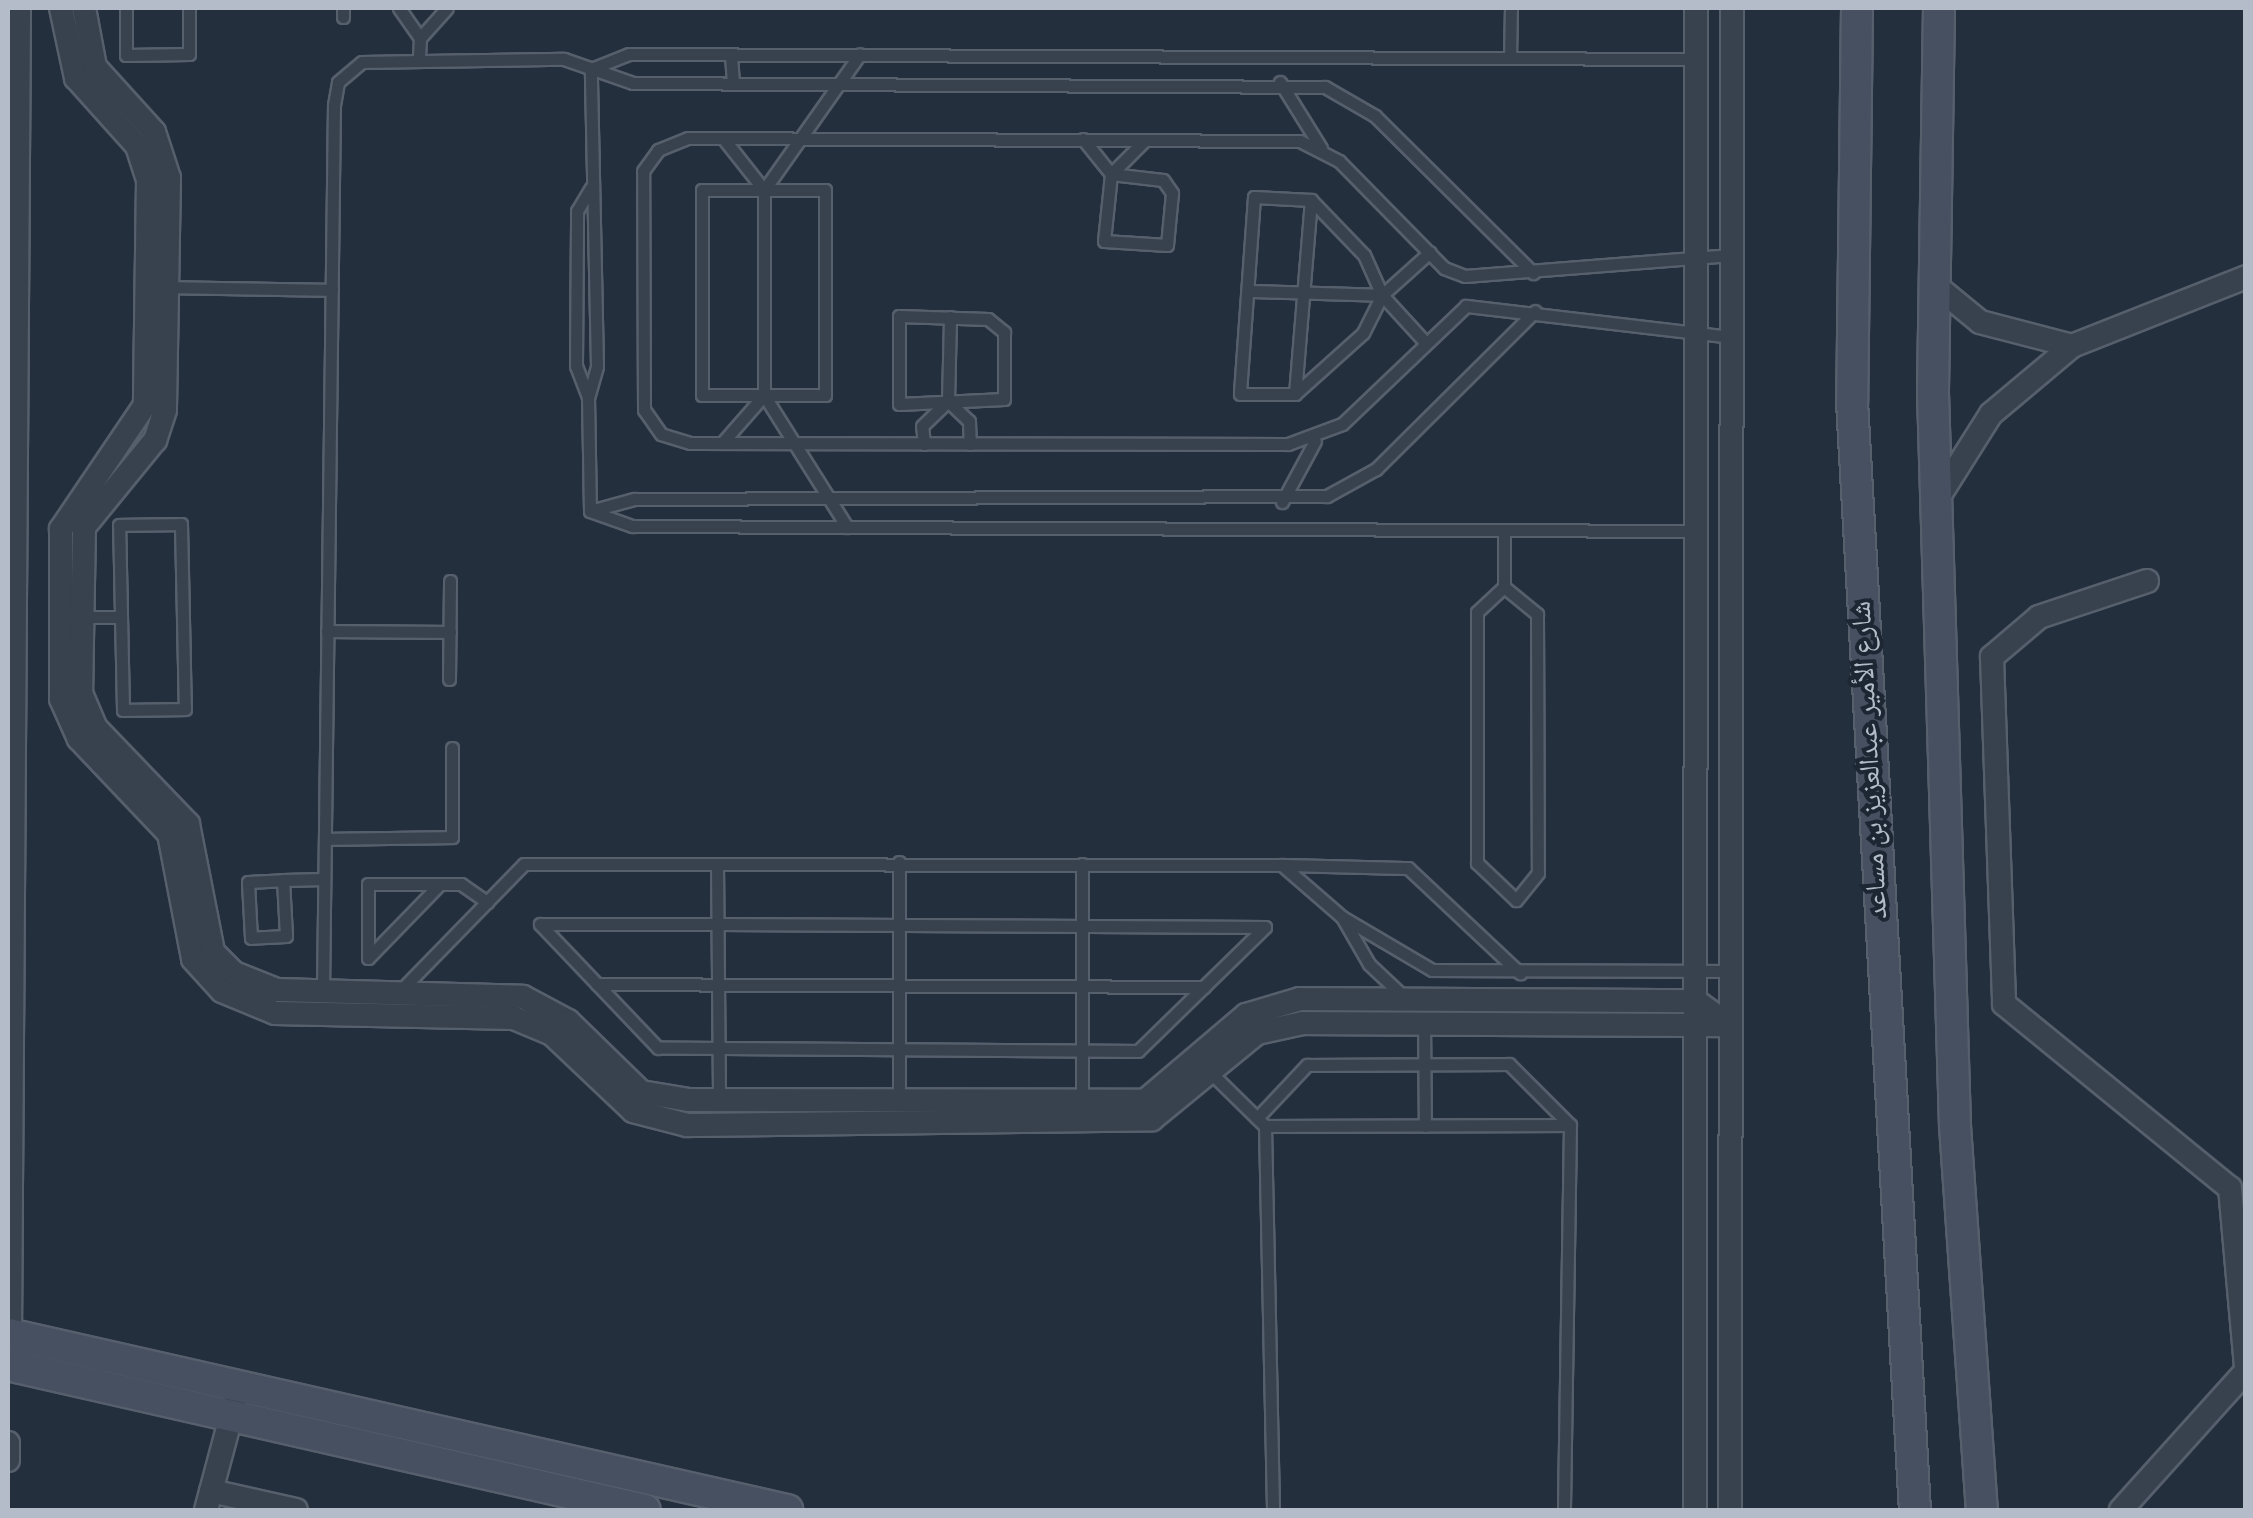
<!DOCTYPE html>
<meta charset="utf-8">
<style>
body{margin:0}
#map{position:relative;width:2253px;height:1518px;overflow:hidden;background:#242f3e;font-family:Roboto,"Noto Naskh Arabic",sans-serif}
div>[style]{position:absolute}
.roads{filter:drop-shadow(2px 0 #565f6c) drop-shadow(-2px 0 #565f6c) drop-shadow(0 2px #565f6c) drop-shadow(0 -2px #565f6c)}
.lane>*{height:11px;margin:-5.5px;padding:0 5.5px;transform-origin:5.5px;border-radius:5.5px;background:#38414e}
.street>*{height:22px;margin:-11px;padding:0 11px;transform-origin:11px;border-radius:11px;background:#38414e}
.secondary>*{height:30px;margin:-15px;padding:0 15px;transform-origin:15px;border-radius:15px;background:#465061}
span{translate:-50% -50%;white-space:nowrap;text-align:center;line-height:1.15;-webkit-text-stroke:8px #1d2633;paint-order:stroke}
.street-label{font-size:28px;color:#b4bcc9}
.frame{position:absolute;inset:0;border:10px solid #b4bcc9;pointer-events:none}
</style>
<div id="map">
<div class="roads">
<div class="lane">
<div style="left:126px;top:8px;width:47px;rotate:90deg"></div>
<div style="left:126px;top:55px;width:63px;rotate:-0.9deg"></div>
<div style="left:189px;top:54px;width:46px;rotate:-90deg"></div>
<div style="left:343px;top:8px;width:9px;rotate:90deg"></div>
<div style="left:399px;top:8px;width:37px;rotate:55deg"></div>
<div style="left:731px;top:55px;width:28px;rotate:86deg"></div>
<div style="left:419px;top:57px;width:19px;rotate:-87deg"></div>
<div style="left:420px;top:38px;width:40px;rotate:-48deg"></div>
<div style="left:1510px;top:58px;width:50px;rotate:-88.9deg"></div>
<div style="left:591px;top:69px;width:41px;rotate:-21.5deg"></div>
<div style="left:629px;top:54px;width:1067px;rotate:0.27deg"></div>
<div style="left:1280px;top:82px;width:78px;rotate:58.2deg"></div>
<div style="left:723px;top:138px;width:66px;rotate:51.7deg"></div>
<div style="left:1083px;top:139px;width:45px;rotate:51.3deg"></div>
<div style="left:1111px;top:174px;width:48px;rotate:-45deg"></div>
<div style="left:1111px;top:174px;width:52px;rotate:6.6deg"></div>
<div style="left:1163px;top:180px;width:16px;rotate:55deg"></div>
<div style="left:1172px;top:193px;width:52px;rotate:95.5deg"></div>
<div style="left:1167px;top:245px;width:63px;rotate:-176.4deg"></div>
<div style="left:1104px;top:241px;width:67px;rotate:-84deg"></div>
<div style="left:702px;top:190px;width:123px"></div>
<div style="left:825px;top:190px;width:205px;rotate:90deg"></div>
<div style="left:825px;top:395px;width:123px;rotate:180deg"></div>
<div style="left:702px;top:395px;width:205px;rotate:-90deg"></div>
<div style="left:166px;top:287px;width:166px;rotate:1deg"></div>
<div style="left:1249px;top:291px;width:133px;rotate:1.7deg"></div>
<div style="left:899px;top:316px;width:89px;rotate:1.9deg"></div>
<div style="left:988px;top:319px;width:21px;rotate:39deg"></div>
<div style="left:1004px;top:332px;width:67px;rotate:90deg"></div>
<div style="left:1004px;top:399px;width:105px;rotate:177.3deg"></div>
<div style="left:899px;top:404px;width:88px;rotate:-90deg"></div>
<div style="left:1731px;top:337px;width:267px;rotate:-173.3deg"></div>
<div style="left:1466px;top:306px;width:171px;rotate:136.4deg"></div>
<div style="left:1342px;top:424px;width:58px;rotate:159.7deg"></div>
<div style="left:1288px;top:444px;width:598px;rotate:-179.9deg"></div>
<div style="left:690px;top:443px;width:30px;rotate:-163deg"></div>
<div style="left:661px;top:434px;width:29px;rotate:-125deg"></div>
<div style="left:644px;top:410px;width:239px;rotate:-90.2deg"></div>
<div style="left:643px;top:171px;width:26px;rotate:-54deg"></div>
<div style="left:658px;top:150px;width:32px;rotate:-22deg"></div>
<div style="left:688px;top:138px;width:612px;rotate:0.28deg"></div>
<div style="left:1300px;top:141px;width:44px;rotate:27.1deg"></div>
<div style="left:1339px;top:161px;width:150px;rotate:45.5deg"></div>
<div style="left:1444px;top:268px;width:22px;rotate:21deg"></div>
<div style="left:1465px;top:276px;width:267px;rotate:-4.5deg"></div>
<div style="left:1424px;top:341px;width:62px;rotate:-132.4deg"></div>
<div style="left:1382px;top:295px;width:44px;rotate:-114.2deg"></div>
<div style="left:1364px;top:255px;width:76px;rotate:-133.9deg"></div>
<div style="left:1311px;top:200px;width:57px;rotate:-177deg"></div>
<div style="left:1254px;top:197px;width:197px;rotate:94.1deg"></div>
<div style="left:1240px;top:394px;width:55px"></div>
<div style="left:1295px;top:394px;width:91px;rotate:-41.9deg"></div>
<div style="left:1363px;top:333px;width:42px;rotate:-63.4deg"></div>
<div style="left:1382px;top:295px;width:64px;rotate:-41.9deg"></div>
<div style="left:1295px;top:394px;width:195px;rotate:-85.3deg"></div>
<div style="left:588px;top:397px;width:33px;rotate:-111deg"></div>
<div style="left:576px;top:366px;width:155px;rotate:-89.6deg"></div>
<div style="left:577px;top:211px;width:27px;rotate:-59deg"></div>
<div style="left:948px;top:401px;width:84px;rotate:-88.6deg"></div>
<div style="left:722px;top:443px;width:64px;rotate:-48.8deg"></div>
<div style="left:924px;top:444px;width:18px;rotate:-96deg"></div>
<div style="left:922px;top:426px;width:36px;rotate:-44deg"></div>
<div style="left:948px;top:401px;width:29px;rotate:44deg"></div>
<div style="left:969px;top:421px;width:23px;rotate:88deg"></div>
<div style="left:1282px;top:502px;width:69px;rotate:-61.6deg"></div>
<div style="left:590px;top:511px;width:45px;rotate:19.7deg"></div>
<div style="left:632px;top:526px;width:1064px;rotate:0.27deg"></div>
<div style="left:590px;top:511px;width:46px;rotate:-15.3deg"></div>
<div style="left:634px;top:499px;width:693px;rotate:-0.25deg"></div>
<div style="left:1327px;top:496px;width:56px;rotate:-28.9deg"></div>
<div style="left:1376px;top:469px;width:224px;rotate:-44.8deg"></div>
<div style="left:590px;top:511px;width:113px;rotate:-91deg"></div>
<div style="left:588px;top:398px;width:33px;rotate:-74deg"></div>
<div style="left:597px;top:366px;width:297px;rotate:-91.2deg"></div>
<div style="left:181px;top:524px;width:185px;rotate:88.8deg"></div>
<div style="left:185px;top:709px;width:62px;rotate:179.1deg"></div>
<div style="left:123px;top:710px;width:185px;rotate:-91.2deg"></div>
<div style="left:119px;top:525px;width:62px;rotate:-0.9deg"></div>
<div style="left:847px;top:527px;width:156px;rotate:-122.2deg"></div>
<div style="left:764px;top:395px;width:205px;rotate:-90deg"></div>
<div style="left:764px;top:190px;width:166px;rotate:-54.8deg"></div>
<div style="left:1504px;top:530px;width:57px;rotate:90deg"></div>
<div style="left:1504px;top:587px;width:43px;rotate:39.3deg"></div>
<div style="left:1537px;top:614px;width:259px;rotate:89.8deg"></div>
<div style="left:1538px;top:873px;width:35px;rotate:129deg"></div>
<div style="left:1516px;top:900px;width:54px;rotate:-136.5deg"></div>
<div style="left:1477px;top:863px;width:251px;rotate:-90deg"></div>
<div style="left:1477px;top:612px;width:37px;rotate:-43deg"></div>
<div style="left:80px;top:617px;width:41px"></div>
<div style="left:327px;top:631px;width:123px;rotate:0.5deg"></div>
<div style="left:449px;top:679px;width:98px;rotate:-89.4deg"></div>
<div style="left:325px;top:839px;width:127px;rotate:-0.9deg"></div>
<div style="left:452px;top:837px;width:89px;rotate:-90deg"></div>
<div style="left:717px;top:864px;width:241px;rotate:89.5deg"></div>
<div style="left:1282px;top:865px;width:126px;rotate:1.4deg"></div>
<div style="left:1408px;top:868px;width:154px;rotate:43.2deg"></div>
<div style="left:283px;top:880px;width:56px;rotate:86.9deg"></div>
<div style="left:286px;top:936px;width:35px;rotate:177deg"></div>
<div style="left:251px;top:938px;width:56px;rotate:-93.1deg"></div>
<div style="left:248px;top:882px;width:35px;rotate:-3deg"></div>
<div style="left:283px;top:880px;width:41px;rotate:-1.4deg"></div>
<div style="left:440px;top:884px;width:103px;rotate:134.2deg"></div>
<div style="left:368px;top:958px;width:74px;rotate:-90deg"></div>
<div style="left:368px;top:884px;width:93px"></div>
<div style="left:461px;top:884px;width:32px;rotate:35deg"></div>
<div style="left:1342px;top:917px;width:54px;rotate:60.1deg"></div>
<div style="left:1369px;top:964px;width:47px;rotate:43.3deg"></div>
<div style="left:540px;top:924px;width:178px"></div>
<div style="left:718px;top:924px;width:547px;rotate:0.31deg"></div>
<div style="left:1265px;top:927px;width:177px;rotate:135.7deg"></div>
<div style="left:1138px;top:1051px;width:480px;rotate:-179.6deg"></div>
<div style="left:658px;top:1048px;width:171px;rotate:-133.6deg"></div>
<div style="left:597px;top:984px;width:607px;rotate:0.28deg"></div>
<div style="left:323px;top:991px;width:886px;rotate:-89.29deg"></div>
<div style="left:334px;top:105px;width:23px;rotate:-80deg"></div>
<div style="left:338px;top:82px;width:31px;rotate:-40deg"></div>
<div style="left:362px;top:62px;width:202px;rotate:-0.9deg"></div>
<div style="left:564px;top:59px;width:73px;rotate:19.2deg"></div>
<div style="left:633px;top:83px;width:692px;rotate:0.33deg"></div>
<div style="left:1325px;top:87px;width:58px;rotate:30.1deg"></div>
<div style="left:1375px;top:116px;width:223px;rotate:44.8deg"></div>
<div style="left:399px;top:992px;width:179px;rotate:-45.7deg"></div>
<div style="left:524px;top:864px;width:758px;rotate:0.08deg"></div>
<div style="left:1282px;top:865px;width:79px;rotate:40.9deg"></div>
<div style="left:1342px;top:917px;width:104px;rotate:30.5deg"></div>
<div style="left:1432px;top:970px;width:297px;rotate:0.2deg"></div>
<div style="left:1424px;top:1020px;width:106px;rotate:89.5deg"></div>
<div style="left:1207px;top:1069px;width:81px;rotate:44.5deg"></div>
<div style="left:1265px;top:1126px;width:384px;rotate:88.8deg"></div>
<div style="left:899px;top:1100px;width:238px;rotate:-90deg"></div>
<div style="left:1082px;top:1103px;width:239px;rotate:-90deg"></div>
<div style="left:1257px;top:1118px;width:73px;rotate:-46.7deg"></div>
<div style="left:1307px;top:1065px;width:202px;rotate:-0.3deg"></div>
<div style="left:1509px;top:1064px;width:86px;rotate:45deg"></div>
<div style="left:1265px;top:1126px;width:305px;rotate:-0.2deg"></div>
<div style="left:1570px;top:1125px;width:385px;rotate:90.9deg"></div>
</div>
<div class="street">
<div style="left:61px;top:8px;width:72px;rotate:77.9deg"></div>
<div style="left:76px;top:78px;width:91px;rotate:48.1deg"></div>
<div style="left:137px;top:146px;width:36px;rotate:72deg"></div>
<div style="left:148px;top:180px;width:225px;rotate:90.8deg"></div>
<div style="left:145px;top:405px;width:150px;rotate:124.1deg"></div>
<div style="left:61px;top:529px;width:170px;rotate:90deg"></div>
<div style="left:61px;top:699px;width:44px;rotate:65.8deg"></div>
<div style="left:79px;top:739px;width:131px;rotate:46.5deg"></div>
<div style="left:169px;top:834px;width:127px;rotate:79.1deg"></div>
<div style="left:193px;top:959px;width:43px;rotate:47.8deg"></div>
<div style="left:222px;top:991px;width:57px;rotate:22.5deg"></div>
<div style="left:275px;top:1013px;width:239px;rotate:1.2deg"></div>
<div style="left:514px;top:1018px;width:41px;rotate:22.8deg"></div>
<div style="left:552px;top:1034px;width:112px;rotate:43.5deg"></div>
<div style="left:633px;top:1111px;width:56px;rotate:14.5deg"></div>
<div style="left:687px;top:1125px;width:465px;rotate:-0.7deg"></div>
<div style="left:1152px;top:1119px;width:136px;rotate:-39.3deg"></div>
<div style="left:1257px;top:1033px;width:47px;rotate:-12.3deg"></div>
<div style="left:1303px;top:1023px;width:426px;rotate:0.3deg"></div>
<div style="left:84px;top:8px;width:60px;rotate:79.4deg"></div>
<div style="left:95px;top:67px;width:88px;rotate:47.8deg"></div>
<div style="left:154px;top:132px;width:48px;rotate:71.9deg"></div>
<div style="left:169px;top:178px;width:232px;rotate:91deg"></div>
<div style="left:165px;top:410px;width:32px;rotate:108deg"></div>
<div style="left:155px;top:440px;width:112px;rotate:129.2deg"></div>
<div style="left:84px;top:527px;width:166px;rotate:91deg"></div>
<div style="left:81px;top:693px;width:38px;rotate:67deg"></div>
<div style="left:96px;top:728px;width:133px;rotate:46.2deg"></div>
<div style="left:188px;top:824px;width:130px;rotate:78.9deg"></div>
<div style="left:213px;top:952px;width:30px;rotate:45deg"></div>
<div style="left:234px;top:973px;width:46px;rotate:21.6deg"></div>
<div style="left:277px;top:990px;width:246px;rotate:1.6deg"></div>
<div style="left:523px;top:997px;width:51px;rotate:28.1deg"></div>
<div style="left:568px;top:1021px;width:102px;rotate:44.2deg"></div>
<div style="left:641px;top:1092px;width:49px;rotate:9.5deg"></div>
<div style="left:689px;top:1100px;width:456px;rotate:0.1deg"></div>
<div style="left:1145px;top:1101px;width:133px;rotate:-40.4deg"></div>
<div style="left:1246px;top:1015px;width:56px;rotate:-16.5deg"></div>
<div style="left:1300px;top:999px;width:396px;rotate:0.3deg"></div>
<div style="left:1696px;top:1001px;width:41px;rotate:36deg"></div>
<div style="left:1935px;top:285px;width:58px;rotate:39.4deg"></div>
<div style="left:1980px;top:322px;width:95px;rotate:14.6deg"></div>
<div style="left:1936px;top:501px;width:103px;rotate:-57.7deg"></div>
<div style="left:1991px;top:414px;width:106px;rotate:-40deg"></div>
<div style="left:2072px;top:346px;width:187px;rotate:-21.6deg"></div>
<div style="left:2147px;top:581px;width:114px;rotate:161.6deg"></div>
<div style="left:2039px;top:617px;width:62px;rotate:139.6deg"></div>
<div style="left:1992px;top:657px;width:347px;rotate:88deg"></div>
<div style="left:2004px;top:1004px;width:291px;rotate:39.2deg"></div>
<div style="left:2230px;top:1188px;width:181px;rotate:84.9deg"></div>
<div style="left:10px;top:1335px;width:1327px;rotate:-89.61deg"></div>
<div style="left:8px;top:1443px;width:17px;rotate:90deg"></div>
<div style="left:211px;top:1491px;width:87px;rotate:12.6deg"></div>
<div style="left:206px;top:1510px;width:127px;rotate:-75deg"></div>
<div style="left:1695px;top:1510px;width:1502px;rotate:-89.96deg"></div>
<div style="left:1730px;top:1510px;width:1502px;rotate:-89.92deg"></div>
<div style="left:2121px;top:1510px;width:187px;rotate:-48deg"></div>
</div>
<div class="secondary">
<div style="left:1857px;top:8px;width:394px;rotate:90.7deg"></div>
<div style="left:1852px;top:402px;width:1110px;rotate:86.75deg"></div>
<div style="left:1939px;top:8px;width:385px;rotate:90.9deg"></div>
<div style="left:1933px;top:393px;width:733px;rotate:88.28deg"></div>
<div style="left:1955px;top:1126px;width:385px;rotate:86deg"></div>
<div style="left:8px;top:1334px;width:799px;rotate:12.73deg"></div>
<div style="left:8px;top:1365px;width:653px;rotate:12.82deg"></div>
</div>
</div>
<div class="street-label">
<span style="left:1869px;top:760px;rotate:-93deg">شارع الأمير عبدالعزيز بن مساعد</span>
</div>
<div class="frame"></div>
</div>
